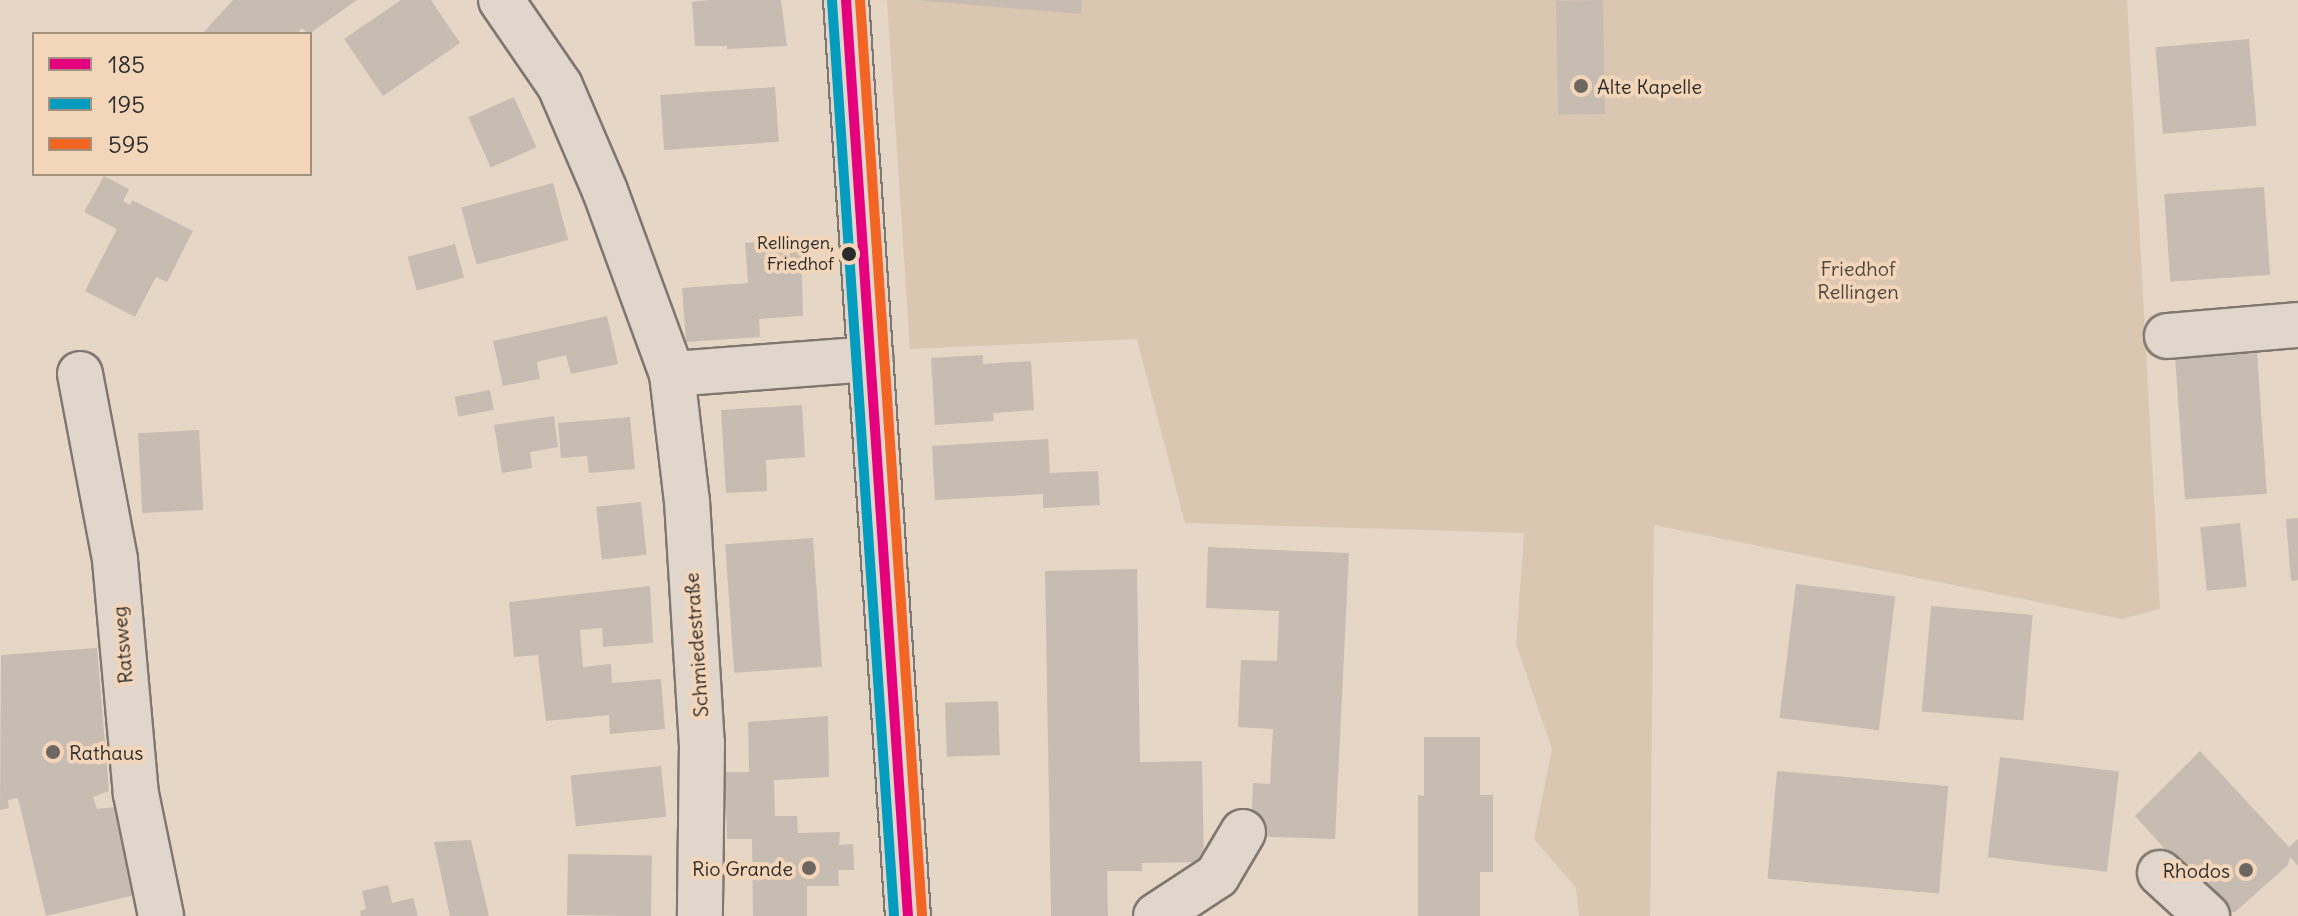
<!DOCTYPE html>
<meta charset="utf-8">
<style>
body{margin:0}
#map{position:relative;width:2298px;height:916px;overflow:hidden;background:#e6d6c6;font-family:Delius,sans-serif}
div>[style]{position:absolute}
.green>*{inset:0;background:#dbc6b2}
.building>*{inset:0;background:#c7bcb1;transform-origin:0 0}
.roads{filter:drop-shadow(2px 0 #7f7871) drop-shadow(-2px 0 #7f7871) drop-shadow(0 2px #7f7871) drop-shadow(0 -2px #7f7871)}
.minor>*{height:44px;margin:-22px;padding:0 22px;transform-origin:22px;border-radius:22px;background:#e1d6cb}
.major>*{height:44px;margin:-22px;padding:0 22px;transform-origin:22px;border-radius:22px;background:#e1d6cb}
.bus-1>*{height:10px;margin:-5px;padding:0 5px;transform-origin:5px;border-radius:5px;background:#e5007d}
.bus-2>*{height:10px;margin:-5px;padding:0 5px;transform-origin:5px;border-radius:5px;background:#049cbe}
.bus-3>*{height:10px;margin:-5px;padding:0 5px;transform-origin:5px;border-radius:5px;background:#f26522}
.dots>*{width:22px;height:22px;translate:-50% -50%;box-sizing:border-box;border:4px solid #f3d5b9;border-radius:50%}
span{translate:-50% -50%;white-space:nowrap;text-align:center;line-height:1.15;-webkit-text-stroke:8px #f3d5b9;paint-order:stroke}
.bus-label{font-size:18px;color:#2b2b2b}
.right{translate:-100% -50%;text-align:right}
.poi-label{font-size:20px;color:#2b2b2b}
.left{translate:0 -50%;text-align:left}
.park-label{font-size:20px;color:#4c4743}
.street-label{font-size:20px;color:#2b2b2b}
.legend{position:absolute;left:32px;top:32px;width:280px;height:144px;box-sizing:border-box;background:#f3d5b9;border:2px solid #a39180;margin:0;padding:10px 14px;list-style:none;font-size:24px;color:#2b2b2b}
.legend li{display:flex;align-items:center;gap:16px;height:40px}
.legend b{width:40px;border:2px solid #a39180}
</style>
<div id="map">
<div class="green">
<div style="clip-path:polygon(887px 0,2127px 0,2160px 609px,2122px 619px,1654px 525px,1650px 916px,1579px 916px,1576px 888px,1534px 839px,1552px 749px,1516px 644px,1524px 533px,1185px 523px,1137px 339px,910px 349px)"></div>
</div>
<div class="building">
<div style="clip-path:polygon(233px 0,357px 0,309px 34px,302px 28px,296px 34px,202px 34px)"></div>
<div style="clip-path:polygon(401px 0,431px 0,460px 43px,383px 96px,344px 39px)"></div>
<div style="clip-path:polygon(709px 0,781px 0,787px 46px,727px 49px,727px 46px,695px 46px,692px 2px)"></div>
<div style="clip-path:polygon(916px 0,1082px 0,1081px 14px)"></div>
<div style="left:1603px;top:0;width:114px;height:47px;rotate:89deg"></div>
<div style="left:2249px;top:39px;width:87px;height:94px;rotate:85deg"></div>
<div style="left:775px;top:87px;width:55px;height:115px;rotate:86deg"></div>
<div style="left:514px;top:97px;width:55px;height:50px;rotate:66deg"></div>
<div style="clip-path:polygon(104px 176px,129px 189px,123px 201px,130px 205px,132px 200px,193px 231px,167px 282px,156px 277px,135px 317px,85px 291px,117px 229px,84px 212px)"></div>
<div style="left:553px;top:183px;width:59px;height:95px;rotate:75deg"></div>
<div style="left:2264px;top:187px;width:88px;height:100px;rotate:86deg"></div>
<div style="clip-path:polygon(801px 239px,803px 316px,759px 319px,760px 337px,686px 342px,682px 288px,748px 283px,745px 243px)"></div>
<div style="left:455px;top:244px;width:35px;height:49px;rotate:75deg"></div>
<div style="clip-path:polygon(607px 316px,618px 364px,571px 374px,566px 355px,537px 362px,540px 379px,503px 386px,493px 341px)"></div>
<div style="left:2257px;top:353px;width:141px;height:82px;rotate:86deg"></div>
<div style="clip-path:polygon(983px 355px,983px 364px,1031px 361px,1034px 410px,993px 413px,994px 421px,935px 425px,931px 358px)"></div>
<div style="left:490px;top:390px;width:20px;height:36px;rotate:79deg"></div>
<div style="clip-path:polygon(802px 405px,805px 457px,766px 460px,767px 491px,726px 493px,721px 410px)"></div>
<div style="clip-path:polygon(554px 416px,558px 447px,530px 452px,532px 468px,502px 473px,494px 425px)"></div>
<div style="clip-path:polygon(630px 417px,635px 469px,589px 473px,587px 456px,561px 458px,558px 423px)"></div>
<div style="left:199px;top:430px;width:80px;height:61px;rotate:87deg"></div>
<div style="clip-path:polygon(1048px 439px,1050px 473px,1098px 471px,1100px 505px,1043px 508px,1043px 494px,935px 500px,932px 446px)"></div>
<div style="left:641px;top:502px;width:53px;height:45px;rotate:84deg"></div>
<div style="clip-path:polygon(2298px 518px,2298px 580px,2291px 581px,2286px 519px)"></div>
<div style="left:2240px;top:523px;width:64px;height:40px;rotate:84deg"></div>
<div style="left:813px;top:538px;width:129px;height:88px;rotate:86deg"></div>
<div style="clip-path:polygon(1208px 547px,1349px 553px,1335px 839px,1251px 836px,1253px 783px,1270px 784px,1273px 729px,1238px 727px,1241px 660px,1277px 661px,1279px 611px,1206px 608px)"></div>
<div style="clip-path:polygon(1137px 569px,1140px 762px,1202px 761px,1204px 862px,1142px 863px,1142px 871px,1107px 871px,1108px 916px,1051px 916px,1045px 571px)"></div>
<div style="left:1796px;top:584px;width:100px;height:135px;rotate:7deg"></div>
<div style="clip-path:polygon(650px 586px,653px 643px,603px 647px,602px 628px,580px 630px,583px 667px,611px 664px,612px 683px,661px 679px,665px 729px,610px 734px,609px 715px,546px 721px,538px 655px,514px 657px,509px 602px)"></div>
<div style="left:1931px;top:606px;width:102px;height:106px;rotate:5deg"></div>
<div style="clip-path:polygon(97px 648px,109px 791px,93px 797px,97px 809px,115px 807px,135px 895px,46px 916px,18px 798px,8px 800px,9px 808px,0 810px,1px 655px)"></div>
<div style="left:998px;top:701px;width:54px;height:53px;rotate:88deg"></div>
<div style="clip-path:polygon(828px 716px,829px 777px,774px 780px,775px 816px,797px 816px,798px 833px,840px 832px,839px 845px,853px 844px,854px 870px,838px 870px,839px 886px,807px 886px,807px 916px,753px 916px,752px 839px,727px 839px,725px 772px,749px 772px,748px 722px)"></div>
<div style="clip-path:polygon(1424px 737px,1480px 737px,1480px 795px,1493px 795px,1493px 872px,1480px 872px,1480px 916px,1418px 916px,1418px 795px,1424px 796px)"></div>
<div style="clip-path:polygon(2200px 751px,2289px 847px,2298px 839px,2298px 866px,2290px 857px,2288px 865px,2235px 912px,2221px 911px,2135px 816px)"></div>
<div style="left:2000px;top:757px;width:120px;height:101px;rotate:7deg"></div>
<div style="left:661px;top:766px;width:51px;height:91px;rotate:84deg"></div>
<div style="left:1777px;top:771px;width:172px;height:108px;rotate:5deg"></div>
<div style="clip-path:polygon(471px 840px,489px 916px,450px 916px,434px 842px)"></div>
<div style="left:568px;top:854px;width:84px;height:61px;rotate:1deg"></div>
<div style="clip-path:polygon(388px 885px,392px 903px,413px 898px,418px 916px,361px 916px,360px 911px,366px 909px,362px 891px)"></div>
</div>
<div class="roads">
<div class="minor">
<div style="left:501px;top:0;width:104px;rotate:55.5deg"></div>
<div style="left:560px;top:86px;width:114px;rotate:66.8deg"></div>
<div style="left:605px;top:191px;width:195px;rotate:69.9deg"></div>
<div style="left:672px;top:374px;width:128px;rotate:83.3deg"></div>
<div style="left:687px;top:501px;width:242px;rotate:86.5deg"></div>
<div style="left:702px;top:743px;width:173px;rotate:90.7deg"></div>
<div style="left:2167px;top:336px;width:131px;rotate:-4.8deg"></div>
<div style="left:80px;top:374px;width:189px;rotate:79.3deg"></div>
<div style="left:115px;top:560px;width:235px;rotate:84.9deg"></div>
<div style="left:136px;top:794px;width:125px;rotate:78.4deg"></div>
<div style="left:672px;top:374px;width:199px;rotate:-4.3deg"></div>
<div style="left:2160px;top:873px;width:64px;rotate:42.5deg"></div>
<div style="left:1156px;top:916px;width:73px;rotate:-33.3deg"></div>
<div style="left:1217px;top:876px;width:51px;rotate:-59.4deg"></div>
</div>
<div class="major">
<div style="left:846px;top:0;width:918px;rotate:86.13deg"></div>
</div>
</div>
<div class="bus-1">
<div style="left:846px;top:0;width:918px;rotate:86.13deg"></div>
</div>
<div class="bus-2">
<div style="left:832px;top:1px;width:917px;rotate:86.12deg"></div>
</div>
<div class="bus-3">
<div style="left:860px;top:0;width:917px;rotate:86.12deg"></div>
</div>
<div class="dots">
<div style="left:1581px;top:86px;background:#6c6761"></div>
<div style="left:849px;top:254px;background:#2b2b2b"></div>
<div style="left:53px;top:752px;background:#6c6761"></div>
<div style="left:809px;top:868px;background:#6c6761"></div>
<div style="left:2246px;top:870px;background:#6c6761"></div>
</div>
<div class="bus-label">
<span class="right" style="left:834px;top:254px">Rellingen,<br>Friedhof</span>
</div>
<div class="poi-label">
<span class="left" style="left:1597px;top:86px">Alte Kapelle</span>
<span class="left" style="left:69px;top:752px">Rathaus</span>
<span class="right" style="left:793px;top:868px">Rio Grande</span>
<span class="right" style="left:2230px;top:870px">Rhodos</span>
</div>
<div class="park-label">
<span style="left:1858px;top:280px">Friedhof<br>Rellingen</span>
</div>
<div class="street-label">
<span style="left:122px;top:645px;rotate:-95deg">Ratsweg</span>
<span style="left:696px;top:645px;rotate:-94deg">Schmiedestraße</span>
</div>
<ul class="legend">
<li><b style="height:10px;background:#e5007d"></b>185</li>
<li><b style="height:10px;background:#049cbe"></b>195</li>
<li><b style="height:10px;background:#f26522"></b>595</li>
</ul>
</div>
